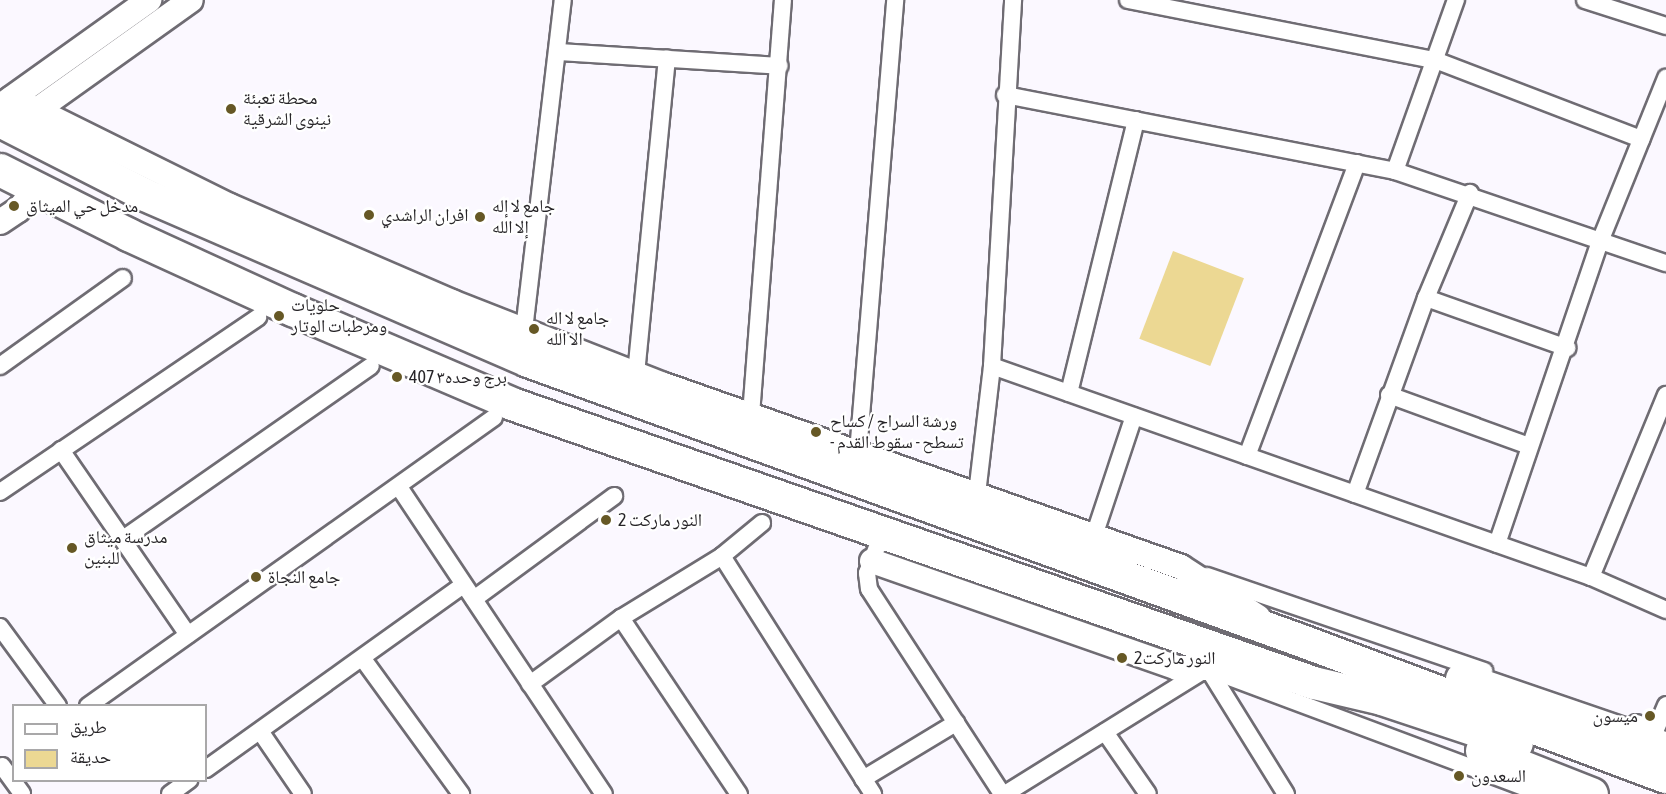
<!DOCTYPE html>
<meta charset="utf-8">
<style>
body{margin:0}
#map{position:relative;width:1666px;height:794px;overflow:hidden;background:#fbf8ff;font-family:"Asap Condensed","Noto Naskh Arabic",sans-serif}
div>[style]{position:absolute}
.green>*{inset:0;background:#ecd893;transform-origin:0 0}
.roads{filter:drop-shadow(2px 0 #6f6c73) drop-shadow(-2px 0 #6f6c73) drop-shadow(0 2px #6f6c73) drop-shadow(0 -2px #6f6c73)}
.street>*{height:16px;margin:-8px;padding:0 8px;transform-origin:8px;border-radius:8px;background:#fff}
.secondary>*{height:24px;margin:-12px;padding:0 12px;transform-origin:12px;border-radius:12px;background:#fff}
.highway>*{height:32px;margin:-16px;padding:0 16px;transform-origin:16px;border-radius:16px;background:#fff}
.dots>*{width:16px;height:16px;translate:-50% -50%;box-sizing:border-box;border:3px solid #fff;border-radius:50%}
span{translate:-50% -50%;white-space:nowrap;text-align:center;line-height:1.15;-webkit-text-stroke:4.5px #fff;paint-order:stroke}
.poi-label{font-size:18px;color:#272528}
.left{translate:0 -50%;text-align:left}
.right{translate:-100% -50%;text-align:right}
.legend{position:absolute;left:12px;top:704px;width:195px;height:78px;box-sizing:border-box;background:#fff;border:2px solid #a9a8a9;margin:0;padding:8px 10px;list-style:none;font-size:18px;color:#272528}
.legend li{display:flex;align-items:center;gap:12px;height:30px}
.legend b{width:30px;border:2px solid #a9a8a9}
</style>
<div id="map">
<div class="green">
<div style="left:1173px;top:251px;width:76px;height:94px;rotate:21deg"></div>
</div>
<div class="roads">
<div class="street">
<div style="left:1128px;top:0;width:313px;rotate:11.1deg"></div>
<div style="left:1435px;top:60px;width:221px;rotate:21deg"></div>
<div style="left:1585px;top:0;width:85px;rotate:17.8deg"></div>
<div style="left:559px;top:52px;width:221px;rotate:3.6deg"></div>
<div style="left:1005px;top:95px;width:397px;rotate:11deg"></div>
<div style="left:1395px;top:171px;width:286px;rotate:18.8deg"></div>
<div style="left:1395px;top:171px;width:182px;rotate:-70.4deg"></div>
<div style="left:1426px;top:298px;width:150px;rotate:19.5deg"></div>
<div style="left:524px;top:330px;width:332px;rotate:-83.3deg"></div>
<div style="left:0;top:366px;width:151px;rotate:-35.6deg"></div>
<div style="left:992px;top:366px;width:635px;rotate:19.41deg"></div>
<div style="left:1591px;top:577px;width:82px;rotate:23.7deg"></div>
<div style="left:636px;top:374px;width:317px;rotate:-84.4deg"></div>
<div style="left:1069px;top:393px;width:281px;rotate:-76.2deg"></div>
<div style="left:1389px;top:395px;width:149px;rotate:20deg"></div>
<div style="left:751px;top:415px;width:416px;rotate:-85.6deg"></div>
<div style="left:61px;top:450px;width:224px;rotate:55.5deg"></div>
<div style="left:858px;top:453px;width:455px;rotate:-85.3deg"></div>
<div style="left:1247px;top:456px;width:313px;rotate:-69.4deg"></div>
<div style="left:399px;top:487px;width:369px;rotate:56.3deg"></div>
<div style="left:0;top:492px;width:312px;rotate:-34.1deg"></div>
<div style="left:977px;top:494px;width:129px;rotate:-83.3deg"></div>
<div style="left:992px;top:366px;width:367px;rotate:-86.7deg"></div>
<div style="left:1355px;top:494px;width:208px;rotate:-70.1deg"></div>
<div style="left:1426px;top:298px;width:114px;rotate:-67.3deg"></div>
<div style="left:882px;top:534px;width:42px;rotate:111deg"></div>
<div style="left:867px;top:573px;width:16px;rotate:83deg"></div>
<div style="left:869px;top:589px;width:244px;rotate:57deg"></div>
<div style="left:1094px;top:536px;width:126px;rotate:-71.6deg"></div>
<div style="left:123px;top:539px;width:302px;rotate:-34.9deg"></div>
<div style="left:1497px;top:544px;width:322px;rotate:-71.2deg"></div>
<div style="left:1601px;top:239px;width:174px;rotate:-68deg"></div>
<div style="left:722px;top:556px;width:282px;rotate:57.6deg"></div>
<div style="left:1207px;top:576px;width:293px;rotate:18.9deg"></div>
<div style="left:1591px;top:577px;width:197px;rotate:-67.6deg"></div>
<div style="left:474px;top:599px;width:174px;rotate:-36.3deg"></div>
<div style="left:621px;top:618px;width:212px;rotate:56.2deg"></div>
<div style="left:0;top:627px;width:98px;rotate:53.7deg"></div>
<div style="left:363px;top:659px;width:167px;rotate:54deg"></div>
<div style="left:1209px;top:670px;width:146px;rotate:58.2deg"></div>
<div style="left:1216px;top:672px;width:349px;rotate:20.5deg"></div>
<div style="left:530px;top:684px;width:112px;rotate:-36deg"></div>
<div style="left:621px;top:618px;width:119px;rotate:-31.5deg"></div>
<div style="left:722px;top:556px;width:52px;rotate:-39.5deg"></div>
<div style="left:88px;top:706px;width:498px;rotate:-35.4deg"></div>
<div style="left:1636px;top:723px;width:21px;rotate:17deg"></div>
<div style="left:1656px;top:729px;width:26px;rotate:-67deg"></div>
<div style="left:260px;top:731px;width:76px;rotate:55.7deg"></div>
<div style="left:1105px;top:732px;width:75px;rotate:55.3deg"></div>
<div style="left:2px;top:766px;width:34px;rotate:54deg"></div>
<div style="left:206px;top:769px;width:315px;rotate:-35.6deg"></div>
<div style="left:863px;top:779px;width:109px;rotate:-31.1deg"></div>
<div style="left:170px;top:794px;width:24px;rotate:-36deg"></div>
<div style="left:1005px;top:794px;width:234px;rotate:-31.9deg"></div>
</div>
<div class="secondary">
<div style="left:12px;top:98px;width:243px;rotate:26.4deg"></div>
<div style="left:230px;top:206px;width:242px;rotate:23.4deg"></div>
<div style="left:452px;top:302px;width:228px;rotate:21.4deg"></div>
<div style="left:664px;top:385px;width:548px;rotate:19.39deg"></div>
<div style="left:1181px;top:567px;width:92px;rotate:33deg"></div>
<div style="left:2px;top:105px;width:181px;rotate:-35.5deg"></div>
<div style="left:27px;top:117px;width:201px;rotate:-35.5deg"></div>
<div style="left:0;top:222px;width:22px;rotate:-34deg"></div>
<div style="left:18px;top:210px;width:29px;rotate:-49deg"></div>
<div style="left:872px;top:561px;width:323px;rotate:19.3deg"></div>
<div style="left:1177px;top:668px;width:79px"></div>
</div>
<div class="highway">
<div style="left:0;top:121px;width:163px;rotate:27deg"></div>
<div style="left:145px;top:195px;width:417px;rotate:23.4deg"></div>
<div style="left:528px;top:361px;width:823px;rotate:19.89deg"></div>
<div style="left:1302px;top:641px;width:389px;rotate:20.5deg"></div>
<div style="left:0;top:170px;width:144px;rotate:26.7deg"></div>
<div style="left:129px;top:235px;width:180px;rotate:24.6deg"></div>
<div style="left:293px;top:310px;width:238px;rotate:23.2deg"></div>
<div style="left:512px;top:404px;width:849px;rotate:19.18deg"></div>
<div style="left:1314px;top:683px;width:70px;rotate:13.2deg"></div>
<div style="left:1382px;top:699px;width:142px;rotate:18.4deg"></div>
<div style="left:1462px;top:679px;width:216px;rotate:18.9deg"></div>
<div style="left:1482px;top:751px;width:118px;rotate:21.4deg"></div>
</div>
</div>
<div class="dots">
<div style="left:231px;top:109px;background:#665825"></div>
<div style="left:14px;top:206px;background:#665825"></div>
<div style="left:369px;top:215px;background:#665825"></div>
<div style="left:480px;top:217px;background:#665825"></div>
<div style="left:279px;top:316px;background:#665825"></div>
<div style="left:534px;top:329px;background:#665825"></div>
<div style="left:397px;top:377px;background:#665825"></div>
<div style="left:816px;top:432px;background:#665825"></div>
<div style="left:606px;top:520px;background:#665825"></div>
<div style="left:72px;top:548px;background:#665825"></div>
<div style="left:256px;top:577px;background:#665825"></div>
<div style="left:1122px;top:658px;background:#665825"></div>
<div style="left:1650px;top:716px;background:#665825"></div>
<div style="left:1459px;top:776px;background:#665825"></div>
</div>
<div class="poi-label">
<span class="left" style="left:243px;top:109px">محطة تعبئة<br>نينوى الشرقية</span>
<span class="left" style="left:26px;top:206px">مدخل حي الميثاق</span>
<span class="left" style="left:492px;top:217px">جامع لا إله<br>إلا الله</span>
<span class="left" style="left:381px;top:215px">افران الراشدي</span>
<span class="left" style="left:291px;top:316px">حلويات<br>ومرطبات الوتار</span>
<span class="left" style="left:546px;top:329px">جامع لا اله<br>الا الله</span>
<span class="left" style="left:409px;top:377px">برج وحده٣ 407</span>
<span class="left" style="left:830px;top:432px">ورشة السراج / كساح<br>- تسطح - سقوط القدم</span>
<span class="left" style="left:618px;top:520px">النور ماركت 2</span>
<span class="left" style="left:84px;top:548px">مدرسة ميثاق<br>للبنين</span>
<span class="left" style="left:268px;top:577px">جامع النجاة</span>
<span class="left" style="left:1134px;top:658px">النور ماركت2</span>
<span class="right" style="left:1638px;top:716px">ميسون</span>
<span class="left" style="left:1471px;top:776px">السعدون</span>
</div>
<ul class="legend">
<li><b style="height:8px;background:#fff"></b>طريق</li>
<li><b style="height:16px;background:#ecd893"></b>حديقة</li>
</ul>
</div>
